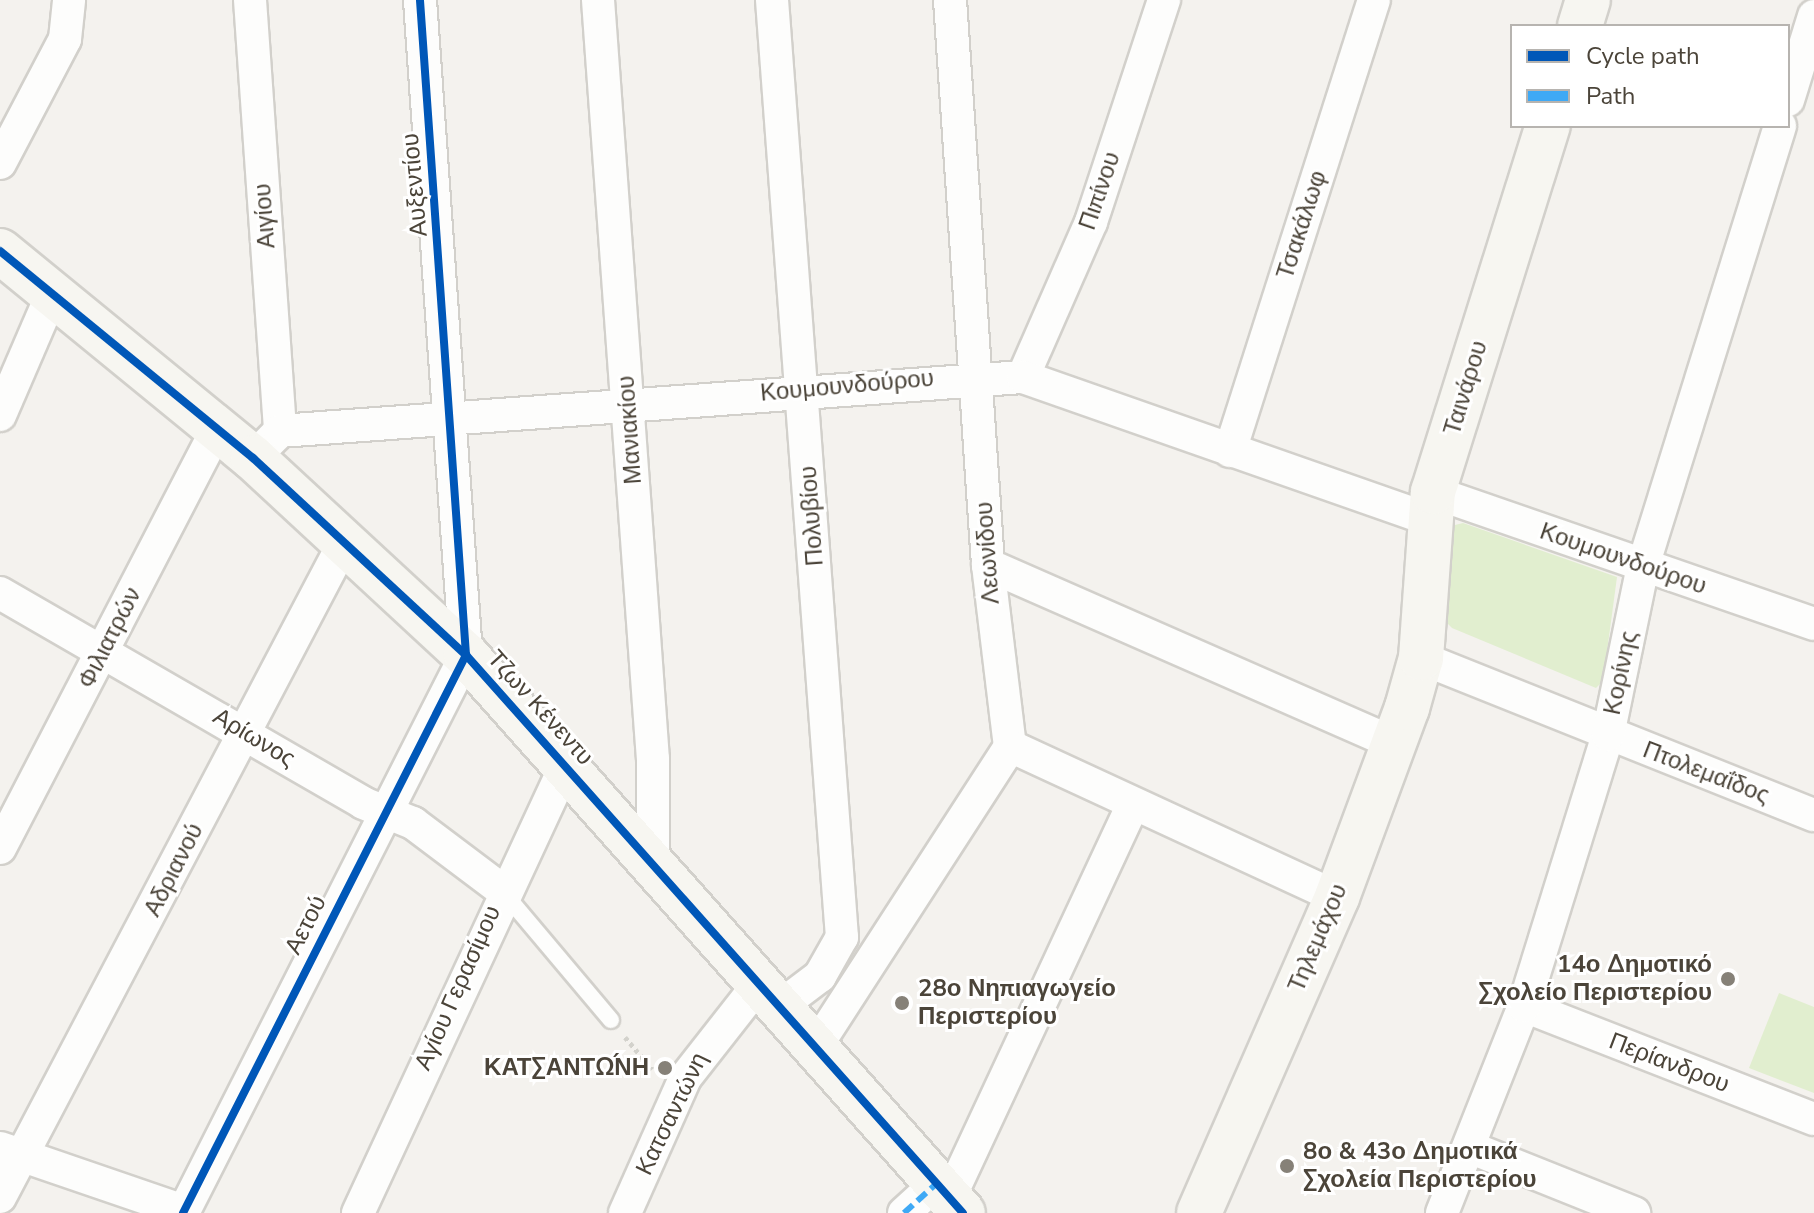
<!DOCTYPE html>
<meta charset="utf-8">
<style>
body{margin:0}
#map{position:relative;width:1814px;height:1213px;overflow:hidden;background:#f4f2ee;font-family:"Nunito Sans",sans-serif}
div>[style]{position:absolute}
.green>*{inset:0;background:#e1eecf}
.path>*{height:5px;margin-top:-2.5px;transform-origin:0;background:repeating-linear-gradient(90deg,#d3d2cc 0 4px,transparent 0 8px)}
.roads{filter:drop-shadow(2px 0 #d2d0cb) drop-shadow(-2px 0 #d2d0cb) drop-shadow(0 2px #d2d0cb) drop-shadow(0 -2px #d2d0cb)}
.lane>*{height:16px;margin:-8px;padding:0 8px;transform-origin:8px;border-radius:8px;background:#fdfdfc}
.street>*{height:32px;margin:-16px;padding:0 16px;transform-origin:16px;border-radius:16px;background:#fdfdfc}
.secondary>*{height:44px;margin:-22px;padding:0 22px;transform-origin:22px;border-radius:22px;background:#f7f6f1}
.quiet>*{height:6px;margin-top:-3px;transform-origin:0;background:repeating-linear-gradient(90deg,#3fa9f5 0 12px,transparent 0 18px)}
.cycleway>*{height:8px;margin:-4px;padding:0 4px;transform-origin:4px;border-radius:4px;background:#0057b8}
.dots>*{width:22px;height:22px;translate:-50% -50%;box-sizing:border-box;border:4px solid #fff;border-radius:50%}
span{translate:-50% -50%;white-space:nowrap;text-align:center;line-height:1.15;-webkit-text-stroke:6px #fff;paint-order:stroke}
.street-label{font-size:24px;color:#4b4439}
.poi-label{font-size:24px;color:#4b4439;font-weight:700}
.right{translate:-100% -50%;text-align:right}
.left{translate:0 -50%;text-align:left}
.legend{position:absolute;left:1510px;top:24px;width:280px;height:104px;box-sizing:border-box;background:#fff;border:2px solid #b7b4b0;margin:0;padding:10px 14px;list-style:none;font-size:24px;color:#4b4439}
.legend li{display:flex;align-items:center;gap:16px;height:40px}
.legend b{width:40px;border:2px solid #b7b4b0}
</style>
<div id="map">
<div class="green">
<div style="clip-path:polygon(1463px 523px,1617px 577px,1603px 681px,1596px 688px,1452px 628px,1439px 615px,1447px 527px)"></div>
<div style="clip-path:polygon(1779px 993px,1814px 1007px,1814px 1093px,1749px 1068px)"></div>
</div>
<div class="path">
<div style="left:625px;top:1037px;width:42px;rotate:49.8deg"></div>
</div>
<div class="roads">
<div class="lane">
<div style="left:504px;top:893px;width:166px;rotate:49.9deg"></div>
</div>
<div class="street">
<div style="left:250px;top:0;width:432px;rotate:86deg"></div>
<div style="left:598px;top:0;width:761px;rotate:85.86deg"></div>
<div style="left:653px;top:759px;width:101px;rotate:90deg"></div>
<div style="left:772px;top:0;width:940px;rotate:85.73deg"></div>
<div style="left:842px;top:937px;width:45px;rotate:119.4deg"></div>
<div style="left:820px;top:976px;width:51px;rotate:142.9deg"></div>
<div style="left:950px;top:0;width:566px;rotate:86.15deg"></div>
<div style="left:988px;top:565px;width:182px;rotate:83.1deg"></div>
<div style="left:1788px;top:100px;width:88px;rotate:-72.8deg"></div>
<div style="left:0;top:163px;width:140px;rotate:-62.3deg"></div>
<div style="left:65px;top:39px;width:39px;rotate:-84deg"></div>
<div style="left:1023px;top:377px;width:169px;rotate:-66.3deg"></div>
<div style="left:1091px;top:222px;width:234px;rotate:-71.8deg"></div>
<div style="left:0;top:415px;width:132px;rotate:-66.7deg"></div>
<div style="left:1230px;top:451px;width:473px;rotate:-72.3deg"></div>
<div style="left:253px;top:458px;width:38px;rotate:-45deg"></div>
<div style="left:280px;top:431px;width:745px;rotate:-4.16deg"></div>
<div style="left:1023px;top:377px;width:429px;rotate:19.3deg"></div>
<div style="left:1433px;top:492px;width:403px;rotate:19.1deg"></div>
<div style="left:988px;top:565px;width:441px;rotate:23.7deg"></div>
<div style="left:0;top:593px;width:419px;rotate:30deg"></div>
<div style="left:363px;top:803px;width:54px;rotate:21.8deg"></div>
<div style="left:413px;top:823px;width:111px;rotate:37deg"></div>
<div style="left:1421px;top:658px;width:423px;rotate:21.8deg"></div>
<div style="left:1010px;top:746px;width:360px;rotate:24.8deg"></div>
<div style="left:0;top:848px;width:473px;rotate:-62.6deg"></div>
<div style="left:1524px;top:1006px;width:311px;rotate:21.3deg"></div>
<div style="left:815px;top:1048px;width:359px;rotate:-57.1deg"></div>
<div style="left:1469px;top:1147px;width:178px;rotate:21.8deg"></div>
<div style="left:0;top:1148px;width:194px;rotate:18.9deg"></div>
<div style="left:0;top:1197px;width:741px;rotate:-62.26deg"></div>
<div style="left:949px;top:1199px;width:436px;rotate:-65deg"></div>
<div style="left:183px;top:1213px;width:626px;rotate:-63.11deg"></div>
<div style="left:466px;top:655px;width:657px;rotate:-94.02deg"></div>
<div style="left:358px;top:1213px;width:492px;rotate:-65.1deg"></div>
<div style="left:625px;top:1213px;width:148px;rotate:-66deg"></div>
<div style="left:685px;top:1078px;width:118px;rotate:-51.9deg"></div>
<div style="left:904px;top:1213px;width:43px;rotate:-42.2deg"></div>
<div style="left:1442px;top:1213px;width:223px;rotate:-68.4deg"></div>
<div style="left:1524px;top:1006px;width:284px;rotate:-72.8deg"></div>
<div style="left:1608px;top:735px;width:173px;rotate:-78.3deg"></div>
<div style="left:1643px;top:566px;width:461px;rotate:-72.7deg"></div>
</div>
<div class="secondary">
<div style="left:1580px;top:26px;width:27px;rotate:-73deg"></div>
<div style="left:0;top:251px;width:327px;rotate:39.3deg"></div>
<div style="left:253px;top:458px;width:290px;rotate:42.8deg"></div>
<div style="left:466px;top:655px;width:747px;rotate:48.31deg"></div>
<div style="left:1199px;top:1213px;width:345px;rotate:-66.4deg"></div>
<div style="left:1337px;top:897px;width:202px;rotate:-69.7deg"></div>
<div style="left:1407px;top:708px;width:52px;rotate:-74.4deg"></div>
<div style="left:1421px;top:658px;width:166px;rotate:-85.9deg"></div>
<div style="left:1433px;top:492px;width:384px;rotate:-72.6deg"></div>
</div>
</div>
<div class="quiet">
<div style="left:904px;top:1213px;width:43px;rotate:-42.2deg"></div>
</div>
<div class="cycleway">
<div style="left:0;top:251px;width:327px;rotate:39.3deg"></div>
<div style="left:253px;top:458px;width:290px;rotate:42.8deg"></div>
<div style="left:466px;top:655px;width:747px;rotate:48.31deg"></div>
<div style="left:183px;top:1213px;width:626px;rotate:-63.11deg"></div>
<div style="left:466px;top:655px;width:657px;rotate:-94.02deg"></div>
</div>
<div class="dots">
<div style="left:1728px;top:979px;background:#868178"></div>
<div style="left:902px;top:1003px;background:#868178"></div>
<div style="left:665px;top:1068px;background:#868178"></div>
<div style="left:1287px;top:1166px;background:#868178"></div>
</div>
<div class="street-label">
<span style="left:415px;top:185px;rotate:-95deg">Αυξεντίου</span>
<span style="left:1100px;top:191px;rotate:-71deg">Πιπίνου</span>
<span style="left:265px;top:216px;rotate:-94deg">Αιγίου</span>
<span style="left:1302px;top:225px;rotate:-72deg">Τσακάλωφ</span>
<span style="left:847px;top:386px;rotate:-5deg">Κουμουνδούρου</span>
<span style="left:1466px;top:388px;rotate:-73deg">Ταινάρου</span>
<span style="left:630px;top:430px;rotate:-94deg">Μανιακίου</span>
<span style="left:812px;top:516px;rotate:-94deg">Πολυβίου</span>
<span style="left:988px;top:553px;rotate:-94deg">Λεωνίδου</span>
<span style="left:1623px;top:559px;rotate:19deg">Κουμουνδούρου</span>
<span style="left:110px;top:638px;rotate:-63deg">Φιλιατρών</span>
<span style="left:1621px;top:673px;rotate:-78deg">Κορίνης</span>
<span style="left:540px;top:708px;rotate:48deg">Τζων Κένεντυ</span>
<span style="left:254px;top:738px;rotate:31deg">Αρίωνος</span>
<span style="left:1706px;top:773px;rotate:21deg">Πτολεμαΐδος</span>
<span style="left:174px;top:870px;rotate:-63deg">Αδριανού</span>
<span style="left:306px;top:925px;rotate:-63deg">Αετού</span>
<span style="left:1318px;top:938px;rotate:-67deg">Τηλεμάχου</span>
<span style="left:458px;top:988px;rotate:-66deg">Αγίου Γερασίμου</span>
<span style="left:1669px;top:1063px;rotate:21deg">Περίανδρου</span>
<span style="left:672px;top:1114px;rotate:-64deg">Κατσαντώνη</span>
</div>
<div class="poi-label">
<span class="right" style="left:1712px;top:979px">14ο Δημοτικό<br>Σχολείο Περιστερίου</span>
<span class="left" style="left:918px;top:1003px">28ο Νηπιαγωγείο<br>Περιστερίου</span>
<span class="right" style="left:649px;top:1068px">ΚΑΤΣΑΝΤΏΝΗ</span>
<span class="left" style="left:1303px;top:1166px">8ο &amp; 43ο Δημοτικά<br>Σχολεία Περιστερίου</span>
</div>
<ul class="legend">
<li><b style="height:10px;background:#0057b8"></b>Cycle path</li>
<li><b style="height:10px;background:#3fa9f5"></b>Path</li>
</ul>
</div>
